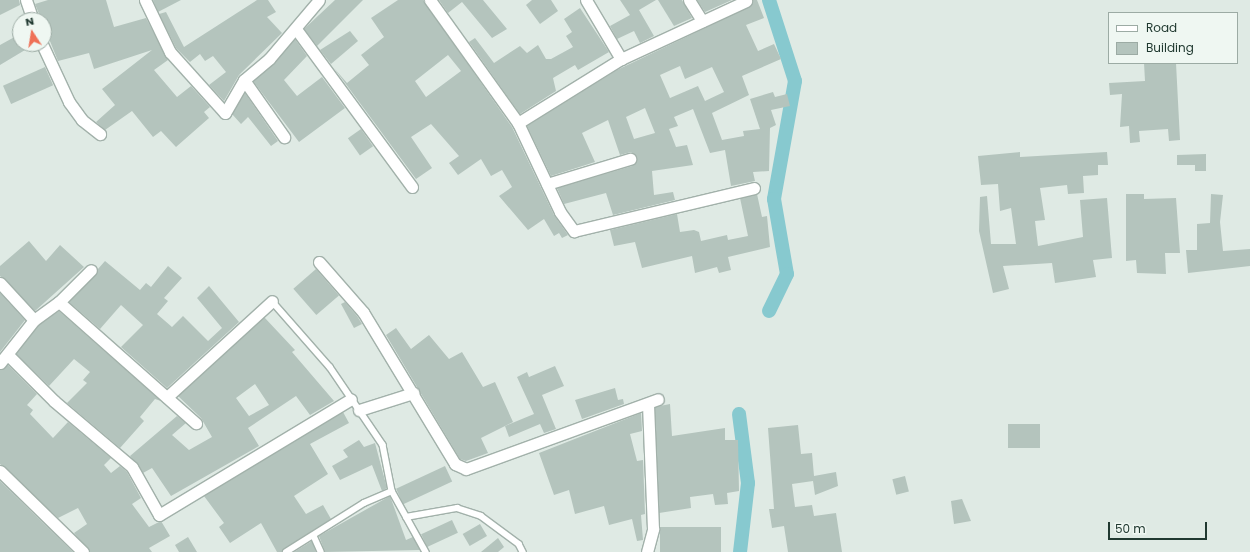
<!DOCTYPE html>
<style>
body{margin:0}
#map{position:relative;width:1250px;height:552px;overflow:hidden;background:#dfeae4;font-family:Poppins,sans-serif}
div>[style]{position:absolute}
.canal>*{height:14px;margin:-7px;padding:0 7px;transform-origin:7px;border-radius:7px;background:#87c9cf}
.building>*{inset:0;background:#b4c4bd;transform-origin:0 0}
.roads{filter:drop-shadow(1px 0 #a2b1aa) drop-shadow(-1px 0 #a2b1aa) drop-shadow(0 1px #a2b1aa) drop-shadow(0 -1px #a2b1aa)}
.lane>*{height:5.5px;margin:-2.75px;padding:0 2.75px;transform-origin:2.75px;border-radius:2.75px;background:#fff}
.street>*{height:11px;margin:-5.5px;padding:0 5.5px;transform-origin:5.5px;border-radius:5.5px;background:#fff}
span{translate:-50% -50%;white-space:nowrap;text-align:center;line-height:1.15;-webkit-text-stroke:3px #eff7f2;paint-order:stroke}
.legend{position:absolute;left:1108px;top:12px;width:130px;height:52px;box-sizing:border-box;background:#eff7f2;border:1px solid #9caba4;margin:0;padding:5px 7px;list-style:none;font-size:12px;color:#203930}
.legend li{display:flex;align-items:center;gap:8px;height:20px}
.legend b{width:20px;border:1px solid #9caba4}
.north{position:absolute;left:12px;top:12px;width:40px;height:40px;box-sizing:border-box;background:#eff7f2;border:1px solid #9caba4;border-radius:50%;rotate:348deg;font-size:11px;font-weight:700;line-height:16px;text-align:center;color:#203930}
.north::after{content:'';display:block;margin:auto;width:14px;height:18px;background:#ef7157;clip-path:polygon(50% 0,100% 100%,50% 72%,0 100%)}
.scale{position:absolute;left:1108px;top:522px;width:99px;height:18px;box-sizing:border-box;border:2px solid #203930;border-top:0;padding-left:5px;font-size:12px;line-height:14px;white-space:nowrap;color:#203930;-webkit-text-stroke:3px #eff7f2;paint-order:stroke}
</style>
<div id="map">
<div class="canal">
<div style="left:769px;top:0;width:85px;rotate:72.2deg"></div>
<div style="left:795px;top:81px;width:120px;rotate:100.1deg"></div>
<div style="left:774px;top:199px;width:76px;rotate:80.2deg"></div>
<div style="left:787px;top:274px;width:41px;rotate:115.9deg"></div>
<div style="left:739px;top:414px;width:70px;rotate:82.6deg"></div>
<div style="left:748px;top:483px;width:69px;rotate:96.6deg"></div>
</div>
<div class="building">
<div style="clip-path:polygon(0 0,19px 0,20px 5px,0 15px)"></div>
<div style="clip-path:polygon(48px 0,106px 0,114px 27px,146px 18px,168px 60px,154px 70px,177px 97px,191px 86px,210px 107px,204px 112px,209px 118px,176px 147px,161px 131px,153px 137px,132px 111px,105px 130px,96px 122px,115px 105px,102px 89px,152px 50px,94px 69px,89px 53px,58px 61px,35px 4px)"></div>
<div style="clip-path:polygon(153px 0,181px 0,158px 12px)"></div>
<div style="clip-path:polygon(257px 0,268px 0,276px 12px,267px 17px,282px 33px,239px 75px,224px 101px,209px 85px,226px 72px,213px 56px,205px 61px,200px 54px,190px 62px,176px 48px,159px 14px,166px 12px,184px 47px)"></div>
<div style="clip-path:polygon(335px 0,363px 0,317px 46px,304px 29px)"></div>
<div style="clip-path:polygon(evenodd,398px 0,423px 0,512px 127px,554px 215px,568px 235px,562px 238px,559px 233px,554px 236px,544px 219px,528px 230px,499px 196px,512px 187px,502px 170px,491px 176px,481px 159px,458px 175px,449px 163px,459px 156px,431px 124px,411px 137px,432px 168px,416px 179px,334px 68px,347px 83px,369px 65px,361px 55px,384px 37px,371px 18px,398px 0,448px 55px,461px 71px,426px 97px,415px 81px,448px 55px)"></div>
<div style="clip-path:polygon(439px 0,483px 0,507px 29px,492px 38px,462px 2px,448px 13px)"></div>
<div style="clip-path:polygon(532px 0,551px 0,558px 11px,540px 24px,526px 5px)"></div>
<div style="clip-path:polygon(620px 0,656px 0,639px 10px,654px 36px,640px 43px,634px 31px,617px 39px,610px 26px,630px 15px)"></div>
<div style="clip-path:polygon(658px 0,682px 0,692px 18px,674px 26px)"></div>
<div style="clip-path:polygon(697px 0,732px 0,705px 12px)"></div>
<div style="clip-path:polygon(evenodd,753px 0,757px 0,764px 18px,746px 25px,758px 51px,774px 44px,781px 59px,742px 76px,749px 95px,712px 113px,722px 140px,744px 136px,743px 131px,760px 129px,750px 99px,773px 92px,775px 97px,787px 94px,790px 106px,771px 110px,776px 125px,770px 128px,769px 171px,753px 172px,755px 181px,731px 186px,725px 150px,710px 153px,693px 109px,674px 117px,678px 126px,669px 129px,676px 147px,687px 145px,693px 165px,652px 171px,654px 195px,673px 192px,675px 200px,613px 215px,606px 193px,564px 204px,557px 188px,632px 166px,637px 157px,631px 152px,620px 155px,608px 120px,582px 133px,595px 162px,551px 176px,527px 126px,617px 70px,749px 7px,753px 0,680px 66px,685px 79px,712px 67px,724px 92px,705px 101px,698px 86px,670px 98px,660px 75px,680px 66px,753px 0,645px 108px,655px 133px,634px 139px,626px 117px,645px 108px)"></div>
<div style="clip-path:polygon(580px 8px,609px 52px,578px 70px,575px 65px,553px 78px,556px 91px,520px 114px,469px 42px,475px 38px,494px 63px,520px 46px,527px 53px,538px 45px,546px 59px,551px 59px,573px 47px,566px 36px,572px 32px,564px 19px)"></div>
<div style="clip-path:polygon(350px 31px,358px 41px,331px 64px,320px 50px)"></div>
<div style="clip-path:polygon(20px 34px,20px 44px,35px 44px,0 65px,0 45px)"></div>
<div style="clip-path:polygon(295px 39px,307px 56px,284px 80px,297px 96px,322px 77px,345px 108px,299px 142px,253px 81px)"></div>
<div style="clip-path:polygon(1144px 63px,1176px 63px,1180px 140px,1169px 141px,1168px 129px,1139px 131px,1140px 142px,1130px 143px,1129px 126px,1120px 127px,1122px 94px,1110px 95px,1109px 83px,1145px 81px)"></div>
<div style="left:45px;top:67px;width:20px;height:46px;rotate:66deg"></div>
<div style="clip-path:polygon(245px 93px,278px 141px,271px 146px,248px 117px,241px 124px,232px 114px)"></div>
<div style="left:361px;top:129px;width:21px;height:16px;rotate:55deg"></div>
<div style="clip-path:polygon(1020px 152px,1020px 157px,1107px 152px,1108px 165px,1098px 165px,1098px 175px,1083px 176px,1084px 193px,1068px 194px,1067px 185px,1040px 188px,1045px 220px,1035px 221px,1038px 246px,1083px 237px,1080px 200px,1107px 198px,1112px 258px,1093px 260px,1096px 277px,1055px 283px,1052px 263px,1003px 266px,1009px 289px,993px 293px,979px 231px,980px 197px,987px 196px,991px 244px,1016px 244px,1011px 208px,1000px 211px,998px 184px,981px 185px,978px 156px)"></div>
<div style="clip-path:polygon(1206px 154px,1206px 171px,1195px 171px,1195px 165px,1177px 165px,1177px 155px)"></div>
<div style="clip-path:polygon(757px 194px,762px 217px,767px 216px,770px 247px,728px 257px,731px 270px,719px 273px,717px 267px,695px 273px,692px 256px,642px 268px,635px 242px,614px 246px,610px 230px,677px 214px,680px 232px,694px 230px,699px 232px,701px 241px,727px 235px,728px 240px,748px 236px,740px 198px)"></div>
<div style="clip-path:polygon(1126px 194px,1144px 194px,1144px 199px,1176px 198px,1180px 253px,1165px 253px,1166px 274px,1137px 273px,1136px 260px,1126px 261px)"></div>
<div style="clip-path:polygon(1211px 194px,1223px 195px,1220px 222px,1223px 251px,1250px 249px,1250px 266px,1188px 273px,1186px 250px,1197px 250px,1197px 224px,1210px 223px)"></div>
<div style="clip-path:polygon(29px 241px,46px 261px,60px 245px,84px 267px,35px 311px,0 276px,0 266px)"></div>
<div style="clip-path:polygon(105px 261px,140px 290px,146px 283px,151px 287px,168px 266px,182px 278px,164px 298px,168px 301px,157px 314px,172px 327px,183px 316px,208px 341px,222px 328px,197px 298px,209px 286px,239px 322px,167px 388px,121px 347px,143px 325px,121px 305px,100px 329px,69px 302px)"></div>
<div style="left:316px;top:269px;width:35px;height:30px;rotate:49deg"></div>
<div style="clip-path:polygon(0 293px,25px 320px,0 352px)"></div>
<div style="clip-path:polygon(345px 302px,357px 316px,362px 324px,354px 328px,341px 304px)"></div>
<div style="clip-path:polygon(59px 311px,161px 401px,155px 399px,140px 417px,144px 421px,120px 448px,67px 403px,87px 383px,83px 380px,90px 372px,74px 359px,49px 386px,16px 354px,39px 325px)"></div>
<div style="clip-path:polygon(evenodd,264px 317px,295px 350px,292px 352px,334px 401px,310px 415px,296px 396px,248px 428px,259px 446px,171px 496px,152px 468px,143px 473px,130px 456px,177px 416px,186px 423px,172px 435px,189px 450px,212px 437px,201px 418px,178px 396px,264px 317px,255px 384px,269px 405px,249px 416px,236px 398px,255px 384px)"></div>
<div style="clip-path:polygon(396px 328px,411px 349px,429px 335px,449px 359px,462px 352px,483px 387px,495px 382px,513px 422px,481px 438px,488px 453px,466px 461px,460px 459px,386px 335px)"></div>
<div style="clip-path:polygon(8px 365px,37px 394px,27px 405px,33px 410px,30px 414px,53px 438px,68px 422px,111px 458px,104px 465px,111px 473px,120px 466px,127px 472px,141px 498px,132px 504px,149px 527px,161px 521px,170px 536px,149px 548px,152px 552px,90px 552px,74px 533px,87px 524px,78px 508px,58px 518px,0 464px,0 370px)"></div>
<div style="clip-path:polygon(555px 366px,564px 386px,542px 395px,556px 429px,544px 433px,540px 424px,509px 437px,505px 426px,534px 414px,517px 377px,527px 372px,529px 377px)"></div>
<div style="clip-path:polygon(615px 388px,618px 400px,623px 399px,624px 404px,582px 419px,575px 400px)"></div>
<div style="clip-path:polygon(670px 404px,672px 436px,725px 428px,725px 440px,738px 440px,739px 491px,727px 493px,728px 504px,715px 505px,713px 494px,690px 497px,691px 508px,659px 513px,655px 407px)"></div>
<div style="clip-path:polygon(343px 412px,349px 423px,310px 444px,328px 474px,294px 496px,306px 514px,323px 505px,331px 519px,282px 552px,277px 552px,261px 523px,230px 543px,219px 527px,224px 523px,204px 496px)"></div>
<div style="clip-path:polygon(641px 413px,642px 431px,630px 434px,637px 461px,643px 460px,645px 514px,641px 515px,643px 540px,637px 541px,632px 519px,609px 525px,604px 506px,575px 514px,569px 490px,554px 495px,539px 453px)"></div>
<div style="left:1008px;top:424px;width:32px;height:24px"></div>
<div style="clip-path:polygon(798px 425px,801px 454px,812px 453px,814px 476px,836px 472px,838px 486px,815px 495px,813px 481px,792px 484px,795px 507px,812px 505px,814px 516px,836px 513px,842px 552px,788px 552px,784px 526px,772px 528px,769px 509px,774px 509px,768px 428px)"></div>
<div style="clip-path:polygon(359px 440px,364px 447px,375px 443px,387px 488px,382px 491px,372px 465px,340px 480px,332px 466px,348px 457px,343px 450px)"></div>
<div style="left:445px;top:466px;width:17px;height:54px;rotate:65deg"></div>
<div style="left:905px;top:476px;width:16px;height:13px;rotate:76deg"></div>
<div style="clip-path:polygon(0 481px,73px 552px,0 552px)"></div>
<div style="clip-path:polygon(390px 496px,406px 540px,413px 537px,420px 550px,325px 552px,319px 536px)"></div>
<div style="clip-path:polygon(962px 499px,971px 521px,954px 524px,951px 501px)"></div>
<div style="left:452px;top:520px;width:14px;height:34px;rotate:65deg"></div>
<div style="left:480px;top:524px;width:14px;height:20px;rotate:60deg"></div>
<div style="left:660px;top:527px;width:61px;height:25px"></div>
<div style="clip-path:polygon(188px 537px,197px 552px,179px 552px,175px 545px)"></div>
<div style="clip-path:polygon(498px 538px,504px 547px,498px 552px,481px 552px)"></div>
<div style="clip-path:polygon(312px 541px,316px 552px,294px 552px)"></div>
</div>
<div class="roads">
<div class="lane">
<div style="left:272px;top:301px;width:88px;rotate:48.7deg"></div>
<div style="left:330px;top:367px;width:94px;rotate:55.8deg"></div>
<div style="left:383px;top:445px;width:47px;rotate:78.9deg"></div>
<div style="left:392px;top:491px;width:70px;rotate:60.9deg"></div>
<div style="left:406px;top:517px;width:52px;rotate:-10deg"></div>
<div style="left:457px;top:508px;width:25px;rotate:18deg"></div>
<div style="left:481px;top:516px;width:47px;rotate:36.4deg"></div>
<div style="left:519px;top:544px;width:9px;rotate:63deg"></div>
<div style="left:314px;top:536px;width:17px;rotate:66deg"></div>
<div style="left:286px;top:552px;width:92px;rotate:-32.1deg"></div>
<div style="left:364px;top:503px;width:30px;rotate:-23deg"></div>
</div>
<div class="street">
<div style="left:26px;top:0;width:21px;rotate:71deg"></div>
<div style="left:145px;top:0;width:58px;rotate:64.3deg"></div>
<div style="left:170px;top:52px;width:82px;rotate:48deg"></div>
<div style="left:225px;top:113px;width:38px;rotate:-60deg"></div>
<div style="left:244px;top:80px;width:33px;rotate:-40deg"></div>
<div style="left:269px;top:59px;width:77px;rotate:-49.7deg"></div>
<div style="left:430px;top:0;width:151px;rotate:54.4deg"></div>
<div style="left:518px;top:123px;width:98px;rotate:64.7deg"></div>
<div style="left:560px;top:212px;width:24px;rotate:54deg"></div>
<div style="left:574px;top:231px;width:185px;rotate:-13.4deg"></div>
<div style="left:586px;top:0;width:69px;rotate:59.3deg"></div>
<div style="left:689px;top:0;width:25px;rotate:58deg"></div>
<div style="left:296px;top:29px;width:196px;rotate:53.7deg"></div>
<div style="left:42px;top:44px;width:64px;rotate:65deg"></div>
<div style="left:69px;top:102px;width:22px;rotate:54deg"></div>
<div style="left:82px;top:120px;width:23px;rotate:38deg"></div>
<div style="left:244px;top:80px;width:70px;rotate:54.9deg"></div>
<div style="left:518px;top:123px;width:121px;rotate:-31.9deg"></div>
<div style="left:621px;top:59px;width:138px;rotate:-24.9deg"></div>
<div style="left:547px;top:184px;width:87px;rotate:-16.8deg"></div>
<div style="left:319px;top:262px;width:67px;rotate:48.7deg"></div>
<div style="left:363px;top:312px;width:178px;rotate:58.8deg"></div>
<div style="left:455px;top:464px;width:12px;rotate:24deg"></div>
<div style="left:466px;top:469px;width:204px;rotate:-20deg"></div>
<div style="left:0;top:283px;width:50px;rotate:47.4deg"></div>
<div style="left:59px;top:302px;width:183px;rotate:41.5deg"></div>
<div style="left:8px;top:355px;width:65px;rotate:45deg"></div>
<div style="left:54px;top:401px;width:102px;rotate:40.2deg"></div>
<div style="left:132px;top:467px;width:55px;rotate:60.6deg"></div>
<div style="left:159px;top:515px;width:224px;rotate:-31.1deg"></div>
<div style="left:0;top:363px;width:55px;rotate:-51.7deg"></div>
<div style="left:34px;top:320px;width:31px;rotate:-36deg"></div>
<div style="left:59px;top:302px;width:45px;rotate:-45deg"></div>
<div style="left:167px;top:397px;width:142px;rotate:-42.4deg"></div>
<div style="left:359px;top:410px;width:57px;rotate:-17.5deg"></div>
<div style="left:0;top:471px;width:116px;rotate:44.3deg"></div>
<div style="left:647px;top:552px;width:24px;rotate:-75deg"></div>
<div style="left:653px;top:529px;width:125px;rotate:-92.3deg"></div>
</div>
</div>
<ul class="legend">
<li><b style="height:5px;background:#fff"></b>Road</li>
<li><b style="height:11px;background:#b4c4bd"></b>Building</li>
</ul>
<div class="north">N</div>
<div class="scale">50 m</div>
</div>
